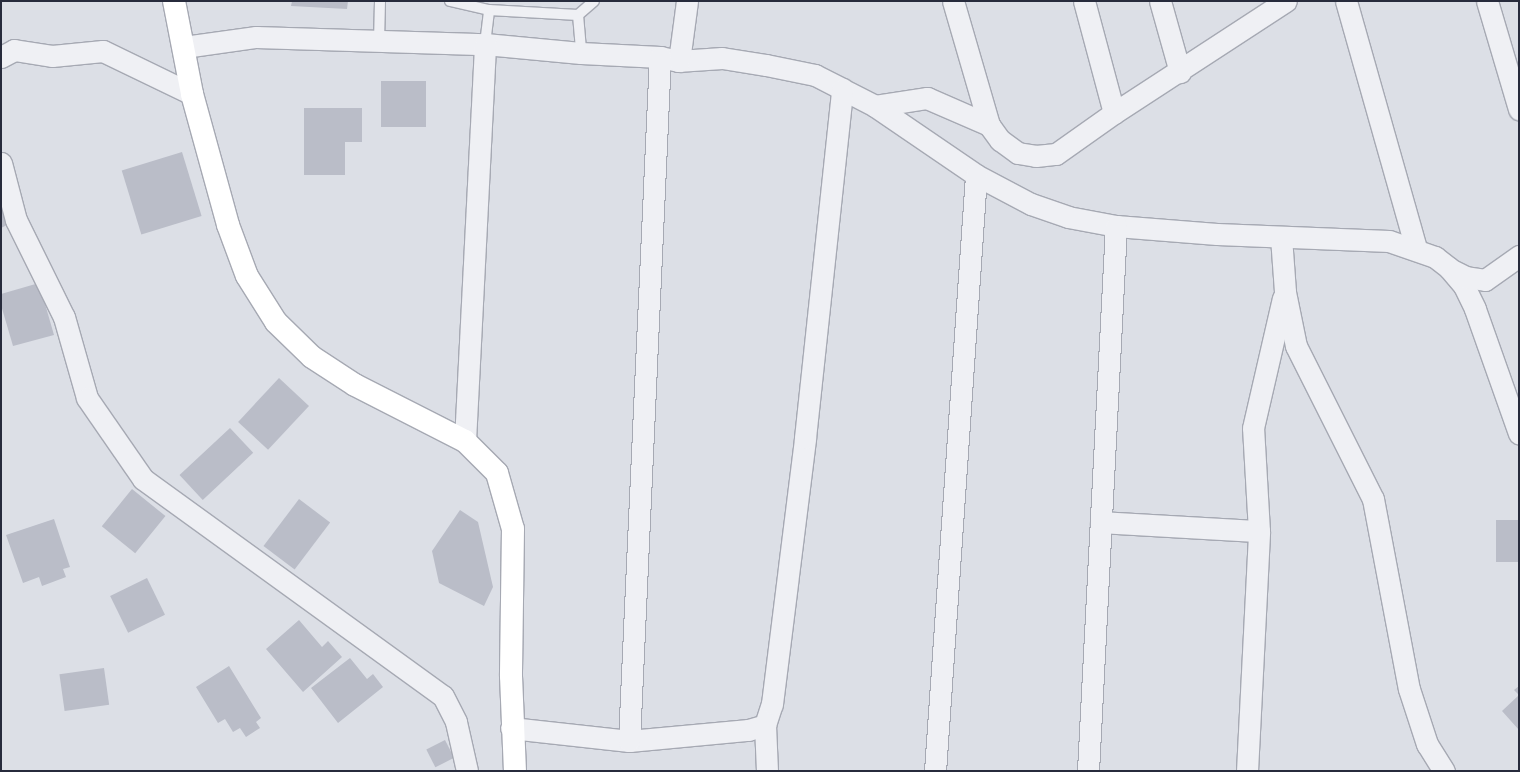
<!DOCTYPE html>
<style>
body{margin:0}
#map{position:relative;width:1520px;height:772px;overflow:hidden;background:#dcdfe6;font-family:"Work Sans",sans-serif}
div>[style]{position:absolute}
.building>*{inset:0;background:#babdc8;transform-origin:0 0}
.roads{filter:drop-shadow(1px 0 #a6a9b3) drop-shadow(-1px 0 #a6a9b3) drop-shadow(0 1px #a6a9b3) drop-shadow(0 -1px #a6a9b3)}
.service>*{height:10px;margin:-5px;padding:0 5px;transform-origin:5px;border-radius:5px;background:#eff0f4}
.minor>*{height:21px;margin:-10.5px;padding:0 10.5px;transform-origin:10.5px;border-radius:10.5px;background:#eff0f4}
.secondary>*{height:22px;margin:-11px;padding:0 11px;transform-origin:11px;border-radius:11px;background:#fff}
span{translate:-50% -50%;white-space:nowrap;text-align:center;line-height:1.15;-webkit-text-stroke:4px #eceef4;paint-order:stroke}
.frame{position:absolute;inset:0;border:2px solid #272b3c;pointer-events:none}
</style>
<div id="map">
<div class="building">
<div style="clip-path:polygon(292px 1px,348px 1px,347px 9px,291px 6px)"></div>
<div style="left:381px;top:81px;width:45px;height:46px"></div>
<div style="clip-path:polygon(304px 108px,362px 108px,362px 142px,345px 142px,345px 175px,304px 175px)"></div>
<div style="left:182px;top:152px;width:67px;height:63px;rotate:73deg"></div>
<div style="clip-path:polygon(1px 203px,9px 224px,1px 228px)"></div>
<div style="clip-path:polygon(39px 283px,54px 335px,13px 346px,1px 305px,1px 294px)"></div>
<div style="left:279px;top:378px;width:41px;height:60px;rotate:43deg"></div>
<div style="left:230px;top:428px;width:34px;height:69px;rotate:47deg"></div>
<div style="left:132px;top:489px;width:43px;height:48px;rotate:39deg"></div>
<div style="left:299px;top:499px;width:39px;height:59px;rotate:37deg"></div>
<div style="clip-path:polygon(460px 510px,478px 522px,493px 587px,484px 606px,439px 583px,432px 551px)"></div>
<div style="clip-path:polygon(54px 519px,70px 567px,63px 569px,66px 577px,42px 586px,39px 577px,23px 583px,6px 535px)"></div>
<div style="left:1519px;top:520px;width:42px;height:23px;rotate:90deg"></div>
<div style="left:147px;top:578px;width:41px;height:41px;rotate:64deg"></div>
<div style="clip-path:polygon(299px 620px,322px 647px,328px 641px,342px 657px,303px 692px,266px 649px)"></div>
<div style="clip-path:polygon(350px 658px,367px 679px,373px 674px,383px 687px,338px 723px,311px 688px)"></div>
<div style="clip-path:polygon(229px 666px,261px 718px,256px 722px,260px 728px,246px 737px,240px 728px,233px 732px,225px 719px,218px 723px,196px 687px)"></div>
<div style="left:104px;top:668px;width:37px;height:45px;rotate:82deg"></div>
<div style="clip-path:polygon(1519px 686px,1519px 730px,1502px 711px,1519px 695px,1514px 690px)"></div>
<div style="left:445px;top:740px;width:20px;height:21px;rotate:63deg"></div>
</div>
<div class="roads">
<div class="service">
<div style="left:450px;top:1px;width:40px;rotate:13deg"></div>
<div style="left:489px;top:10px;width:89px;rotate:3.2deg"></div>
<div style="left:578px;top:15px;width:21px;rotate:-41deg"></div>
<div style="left:578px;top:15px;width:38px;rotate:85deg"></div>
<div style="left:379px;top:42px;width:41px;rotate:-88.6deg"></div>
<div style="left:485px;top:44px;width:34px;rotate:-83deg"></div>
</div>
<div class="minor">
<div style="left:953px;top:1px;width:129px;rotate:73.8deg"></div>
<div style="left:989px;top:125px;width:19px;rotate:54deg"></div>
<div style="left:1000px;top:140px;width:22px;rotate:36deg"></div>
<div style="left:1018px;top:153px;width:18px;rotate:9deg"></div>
<div style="left:1036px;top:156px;width:20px;rotate:-6deg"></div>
<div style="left:1056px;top:154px;width:71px;rotate:-35.3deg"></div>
<div style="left:1114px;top:113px;width:205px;rotate:-33.1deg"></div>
<div style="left:1084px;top:1px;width:116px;rotate:75deg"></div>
<div style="left:1160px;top:1px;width:74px;rotate:74.3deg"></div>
<div style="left:1346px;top:1px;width:257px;rotate:74.2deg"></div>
<div style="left:1487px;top:1px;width:113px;rotate:73.5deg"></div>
<div style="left:184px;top:47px;width:73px;rotate:-7.9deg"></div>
<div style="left:256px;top:37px;width:229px;rotate:1.8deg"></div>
<div style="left:485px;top:44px;width:96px;rotate:5.4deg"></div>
<div style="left:581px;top:53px;width:79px;rotate:2.9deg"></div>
<div style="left:660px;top:57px;width:19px;rotate:12deg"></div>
<div style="left:679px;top:61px;width:43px;rotate:-4deg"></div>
<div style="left:722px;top:58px;width:45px;rotate:9deg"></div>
<div style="left:766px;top:65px;width:50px;rotate:11.5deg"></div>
<div style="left:815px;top:75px;width:30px;rotate:27deg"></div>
<div style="left:842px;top:89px;width:37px;rotate:27deg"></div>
<div style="left:875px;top:106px;width:122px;rotate:34.3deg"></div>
<div style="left:976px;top:175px;width:62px;rotate:27.8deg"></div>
<div style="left:1031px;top:204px;width:39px;rotate:19deg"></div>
<div style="left:1068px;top:217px;width:49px;rotate:10.6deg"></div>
<div style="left:1116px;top:226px;width:101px;rotate:4.5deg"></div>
<div style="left:1217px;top:234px;width:172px;rotate:2.3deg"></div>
<div style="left:1389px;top:241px;width:49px;rotate:19.2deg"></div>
<div style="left:1435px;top:257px;width:18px;rotate:38deg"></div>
<div style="left:1449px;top:268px;width:23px;rotate:50deg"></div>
<div style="left:1464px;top:286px;width:25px;rotate:64deg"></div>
<div style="left:1475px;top:309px;width:132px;rotate:70.5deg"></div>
<div style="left:1px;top:57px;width:15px;rotate:-28deg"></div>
<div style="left:14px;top:50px;width:38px;rotate:9deg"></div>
<div style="left:52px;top:56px;width:51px;rotate:-5.6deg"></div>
<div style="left:103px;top:51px;width:99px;rotate:25.8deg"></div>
<div style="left:679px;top:61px;width:61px;rotate:-82.4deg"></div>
<div style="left:875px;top:106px;width:53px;rotate:-8.7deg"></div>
<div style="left:927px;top:98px;width:68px;rotate:23.5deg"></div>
<div style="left:1px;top:163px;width:59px;rotate:75.3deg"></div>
<div style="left:16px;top:220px;width:108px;rotate:63.7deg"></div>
<div style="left:64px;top:317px;width:84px;rotate:74.1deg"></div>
<div style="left:87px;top:398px;width:98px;rotate:55.3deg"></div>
<div style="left:143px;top:479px;width:370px;rotate:35.9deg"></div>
<div style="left:443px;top:696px;width:29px;rotate:63deg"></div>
<div style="left:456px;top:722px;width:50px;rotate:77.3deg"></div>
<div style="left:1281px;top:237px;width:55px;rotate:85.8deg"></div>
<div style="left:1285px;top:292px;width:55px;rotate:78.5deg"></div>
<div style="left:1296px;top:346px;width:171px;rotate:63.3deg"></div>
<div style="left:1373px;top:499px;width:193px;rotate:79.3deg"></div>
<div style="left:1409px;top:689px;width:58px;rotate:71.9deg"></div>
<div style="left:1427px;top:744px;width:32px;rotate:58deg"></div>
<div style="left:1450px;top:269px;width:18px;rotate:27deg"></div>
<div style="left:1466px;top:277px;width:19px;rotate:9deg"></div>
<div style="left:1485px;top:280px;width:42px;rotate:-35.2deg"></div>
<div style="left:465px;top:441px;width:398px;rotate:-87.1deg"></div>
<div style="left:1101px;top:522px;width:158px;rotate:3.3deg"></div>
<div style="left:765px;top:725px;width:46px;rotate:87.5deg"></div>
<div style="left:511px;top:728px;width:119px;rotate:6.3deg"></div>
<div style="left:629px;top:741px;width:120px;rotate:-5.3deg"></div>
<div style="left:748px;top:730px;width:18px;rotate:-16deg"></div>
<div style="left:765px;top:725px;width:22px;rotate:-72deg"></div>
<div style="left:772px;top:704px;width:268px;rotate:-82.9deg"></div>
<div style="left:805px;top:438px;width:351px;rotate:-83.9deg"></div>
<div style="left:629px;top:741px;width:685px;rotate:-87.41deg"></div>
<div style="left:935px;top:771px;width:597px;rotate:-86.06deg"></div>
<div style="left:1088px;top:771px;width:546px;rotate:-87.06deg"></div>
<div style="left:1247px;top:771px;width:240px;rotate:-87.1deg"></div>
<div style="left:1259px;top:531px;width:103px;rotate:-93.3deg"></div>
<div style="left:1253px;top:428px;width:133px;rotate:-77deg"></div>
</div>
<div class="secondary">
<div style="left:174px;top:1px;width:95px;rotate:79deg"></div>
<div style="left:192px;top:94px;width:136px;rotate:74.6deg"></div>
<div style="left:228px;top:225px;width:54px;rotate:69.6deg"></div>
<div style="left:247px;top:276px;width:54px;rotate:57.8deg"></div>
<div style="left:276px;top:322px;width:50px;rotate:44.2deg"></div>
<div style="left:312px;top:357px;width:51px;rotate:33.1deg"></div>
<div style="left:355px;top:385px;width:123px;rotate:27deg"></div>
<div style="left:465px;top:441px;width:45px;rotate:45deg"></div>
<div style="left:497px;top:473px;width:58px;rotate:74.1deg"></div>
<div style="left:513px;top:529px;width:147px;rotate:90.8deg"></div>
<div style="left:511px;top:676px;width:95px;rotate:87.6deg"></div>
</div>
</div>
<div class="frame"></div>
</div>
